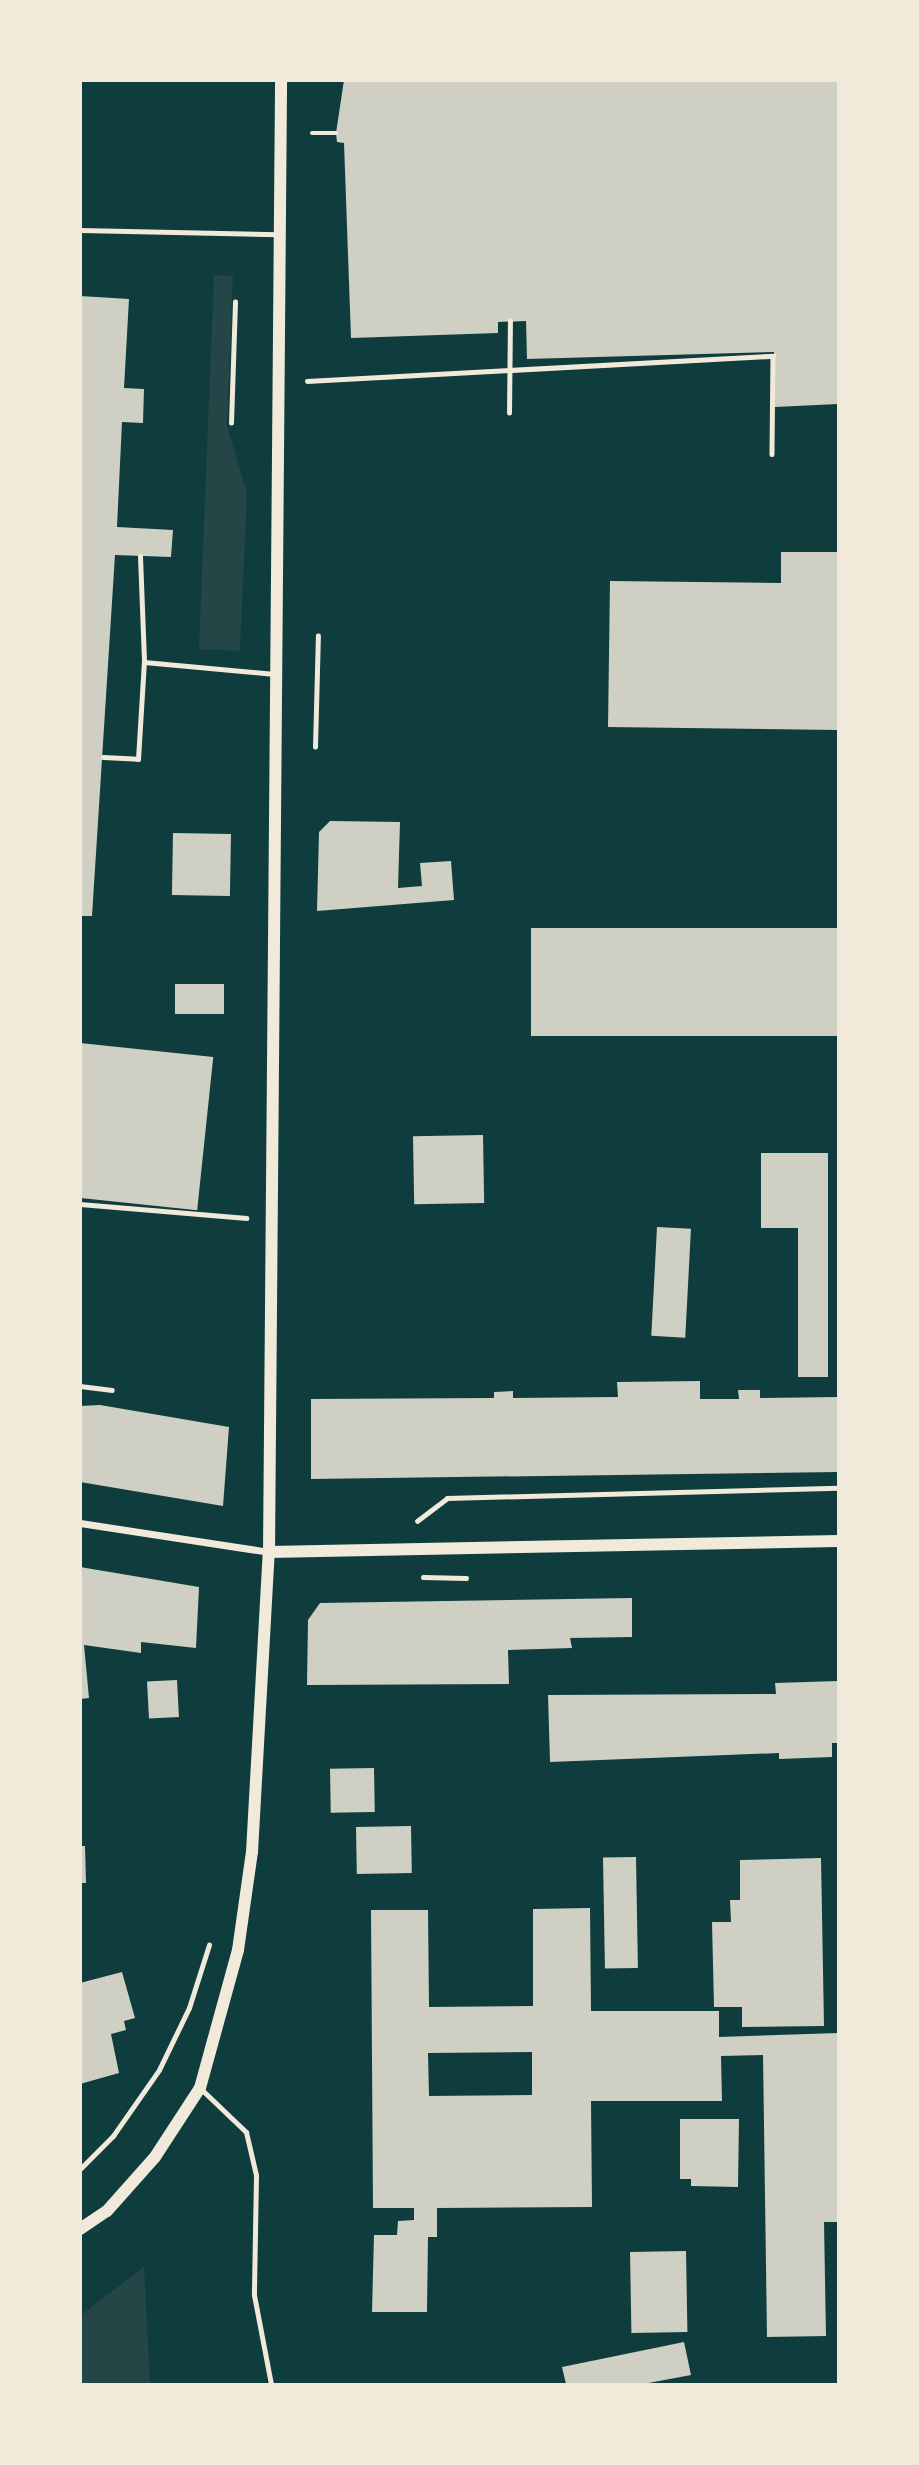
<!DOCTYPE html>
<style>
body{margin:0}
#map{position:relative;width:919px;height:2465px;overflow:hidden;background:#0f3d3e;font-family:Karla,sans-serif}
div>[style]{position:absolute}
.green>*{inset:0;background:#244646}
.building>*{inset:0;background:#cfcfc3;transform-origin:0 0}
.path>*{height:4.5px;margin:-2.25px;padding:0 2.25px;transform-origin:2.25px;border-radius:2.25px;background:#f1e9da}
.service>*{height:5px;margin:-2.5px;padding:0 2.5px;transform-origin:2.5px;border-radius:2.5px;background:#f1e9da}
.minor>*{height:7px;margin:-3.5px;padding:0 3.5px;transform-origin:3.5px;border-radius:3.5px;background:#f1e9da}
.tertiary>*{height:12px;margin:-6px;padding:0 6px;transform-origin:6px;border-radius:6px;background:#f1e9da}
span{translate:-50% -50%;white-space:nowrap;text-align:center;line-height:1.15;-webkit-text-stroke:7px #f1e9da;paint-order:stroke}
.frame{position:absolute;inset:0;border:82px solid #f1e9da;pointer-events:none}
</style>
<div id="map">
<div class="green">
<div style="clip-path:polygon(214px 275px,233px 276px,227px 426px,247px 493px,240px 651px,199px 649px)"></div>
<div style="clip-path:polygon(144px 2267px,150px 2384px,81px 2384px,81px 2315px)"></div>
</div>
<div class="building">
<div style="clip-path:polygon(344px 80px,838px 80px,838px 404px,775px 407px,774px 352px,527px 359px,526px 321px,498px 322px,498px 333px,351px 338px,344px 143px,337px 142px,336px 133px)"></div>
<div style="clip-path:polygon(80px 296px,129px 299px,124px 388px,144px 389px,143px 423px,122px 422px,117px 527px,173px 530px,171px 557px,115px 555px,92px 916px,80px 916px)"></div>
<div style="clip-path:polygon(781px 552px,838px 552px,838px 730px,608px 727px,610px 581px,781px 583px)"></div>
<div style="clip-path:polygon(330px 821px,400px 822px,398px 888px,422px 886px,420px 863px,451px 861px,454px 900px,317px 911px,319px 832px)"></div>
<div style="left:173px;top:833px;width:58px;height:62px;rotate:1deg"></div>
<div style="left:838px;top:928px;width:108px;height:307px;rotate:90deg"></div>
<div style="left:175px;top:984px;width:49px;height:30px"></div>
<div style="left:80px;top:1043px;width:134px;height:154px;rotate:6deg"></div>
<div style="left:483px;top:1135px;width:68px;height:70px;rotate:89deg"></div>
<div style="clip-path:polygon(761px 1153px,828px 1153px,828px 1377px,798px 1377px,798px 1228px,761px 1228px)"></div>
<div style="left:657px;top:1227px;width:34px;height:109px;rotate:3deg"></div>
<div style="clip-path:polygon(700px 1381px,700px 1399px,739px 1399px,738px 1390px,760px 1390px,760px 1398px,838px 1397px,838px 1472px,311px 1479px,311px 1399px,494px 1398px,494px 1392px,513px 1391px,513px 1398px,618px 1397px,617px 1382px)"></div>
<div style="clip-path:polygon(100px 1405px,229px 1427px,223px 1506px,80px 1482px,80px 1406px)"></div>
<div style="clip-path:polygon(80px 1567px,199px 1587px,196px 1648px,141px 1642px,141px 1653px,84px 1645px,89px 1698px,80px 1699px)"></div>
<div style="clip-path:polygon(632px 1598px,632px 1637px,570px 1638px,572px 1648px,508px 1650px,509px 1684px,307px 1685px,308px 1620px,320px 1603px)"></div>
<div style="left:177px;top:1680px;width:37px;height:30px;rotate:87deg"></div>
<div style="clip-path:polygon(838px 1681px,838px 1743px,832px 1743px,832px 1757px,779px 1759px,779px 1753px,550px 1762px,548px 1695px,776px 1694px,775px 1683px)"></div>
<div style="left:374px;top:1768px;width:44px;height:44px;rotate:89deg"></div>
<div style="left:411px;top:1826px;width:47px;height:55px;rotate:89deg"></div>
<div style="clip-path:polygon(80px 1846px,85px 1846px,86px 1883px,80px 1883px)"></div>
<div style="left:636px;top:1857px;width:111px;height:33px;rotate:89deg"></div>
<div style="clip-path:polygon(821px 1858px,824px 2026px,742px 2027px,742px 2007px,714px 2007px,712px 1922px,731px 1922px,730px 1900px,740px 1900px,740px 1860px)"></div>
<div style="clip-path:polygon(evenodd,590px 1908px,591px 2011px,719px 2011px,719px 2037px,838px 2033px,838px 2222px,824px 2222px,826px 2336px,767px 2337px,763px 2055px,721px 2056px,722px 2101px,591px 2101px,592px 2207px,437px 2208px,437px 2237px,428px 2237px,427px 2312px,372px 2312px,374px 2235px,397px 2235px,398px 2221px,414px 2220px,414px 2208px,373px 2208px,371px 1910px,428px 1910px,429px 2007px,533px 2006px,533px 1909px,590px 1908px,532px 2052px,532px 2095px,429px 2096px,428px 2053px,532px 2052px)"></div>
<div style="clip-path:polygon(122px 1972px,135px 2018px,124px 2021px,126px 2030px,111px 2034px,119px 2073px,80px 2084px,80px 1983px)"></div>
<div style="clip-path:polygon(680px 2119px,739px 2119px,738px 2187px,691px 2186px,691px 2179px,680px 2179px)"></div>
<div style="left:686px;top:2251px;width:81px;height:56px;rotate:89deg"></div>
<div style="clip-path:polygon(684px 2342px,691px 2375px,643px 2384px,566px 2384px,562px 2367px)"></div>
</div>
<div class="path">
<div style="left:312px;top:133px;width:24px"></div>
<div style="left:307px;top:381px;width:467px;rotate:-3.1deg"></div>
<div style="left:773px;top:356px;width:98px;rotate:90.6deg"></div>
<div style="left:509px;top:413px;width:92px;rotate:-89.4deg"></div>
<div style="left:231px;top:423px;width:121px;rotate:-88.1deg"></div>
<div style="left:315px;top:747px;width:111px;rotate:-88.5deg"></div>
<div style="left:80px;top:1204px;width:167px;rotate:4.8deg"></div>
<div style="left:80px;top:1386px;width:32px;rotate:7deg"></div>
<div style="left:417px;top:1521px;width:38px;rotate:-37deg"></div>
<div style="left:447px;top:1498px;width:391px;rotate:-1.5deg"></div>
<div style="left:423px;top:1577px;width:43px;rotate:1.3deg"></div>
<div style="left:80px;top:2169px;width:47px;rotate:-45deg"></div>
<div style="left:113px;top:2136px;width:80px;rotate:-55.1deg"></div>
<div style="left:159px;top:2070px;width:69px;rotate:-64.2deg"></div>
<div style="left:189px;top:2008px;width:66px;rotate:-72.4deg"></div>
</div>
<div class="service">
<div style="left:80px;top:230px;width:198px;rotate:1.2deg"></div>
<div style="left:140px;top:556px;width:106px;rotate:87.8deg"></div>
<div style="left:144px;top:662px;width:134px;rotate:5.2deg"></div>
<div style="left:103px;top:757px;width:35px;rotate:3deg"></div>
<div style="left:138px;top:759px;width:97px;rotate:-86.5deg"></div>
<div style="left:200px;top:2088px;width:64px;rotate:43.7deg"></div>
<div style="left:246px;top:2132px;width:44px;rotate:76.9deg"></div>
<div style="left:256px;top:2175px;width:120px;rotate:91deg"></div>
<div style="left:254px;top:2295px;width:91px;rotate:79.2deg"></div>
</div>
<div class="minor">
<div style="left:80px;top:1523px;width:191px;rotate:8.7deg"></div>
</div>
<div class="tertiary">
<div style="left:269px;top:1552px;width:569px;rotate:-1.11deg"></div>
<div style="left:80px;top:2229px;width:32px;rotate:-34deg"></div>
<div style="left:107px;top:2211px;width:72px;rotate:-48.4deg"></div>
<div style="left:155px;top:2157px;width:82px;rotate:-56.9deg"></div>
<div style="left:200px;top:2088px;width:143px;rotate:-74.6deg"></div>
<div style="left:238px;top:1950px;width:99px;rotate:-81.9deg"></div>
<div style="left:252px;top:1852px;width:300px;rotate:-86.8deg"></div>
<div style="left:269px;top:1552px;width:1472px;rotate:-89.53deg"></div>
</div>
<div class="frame"></div>
</div>
